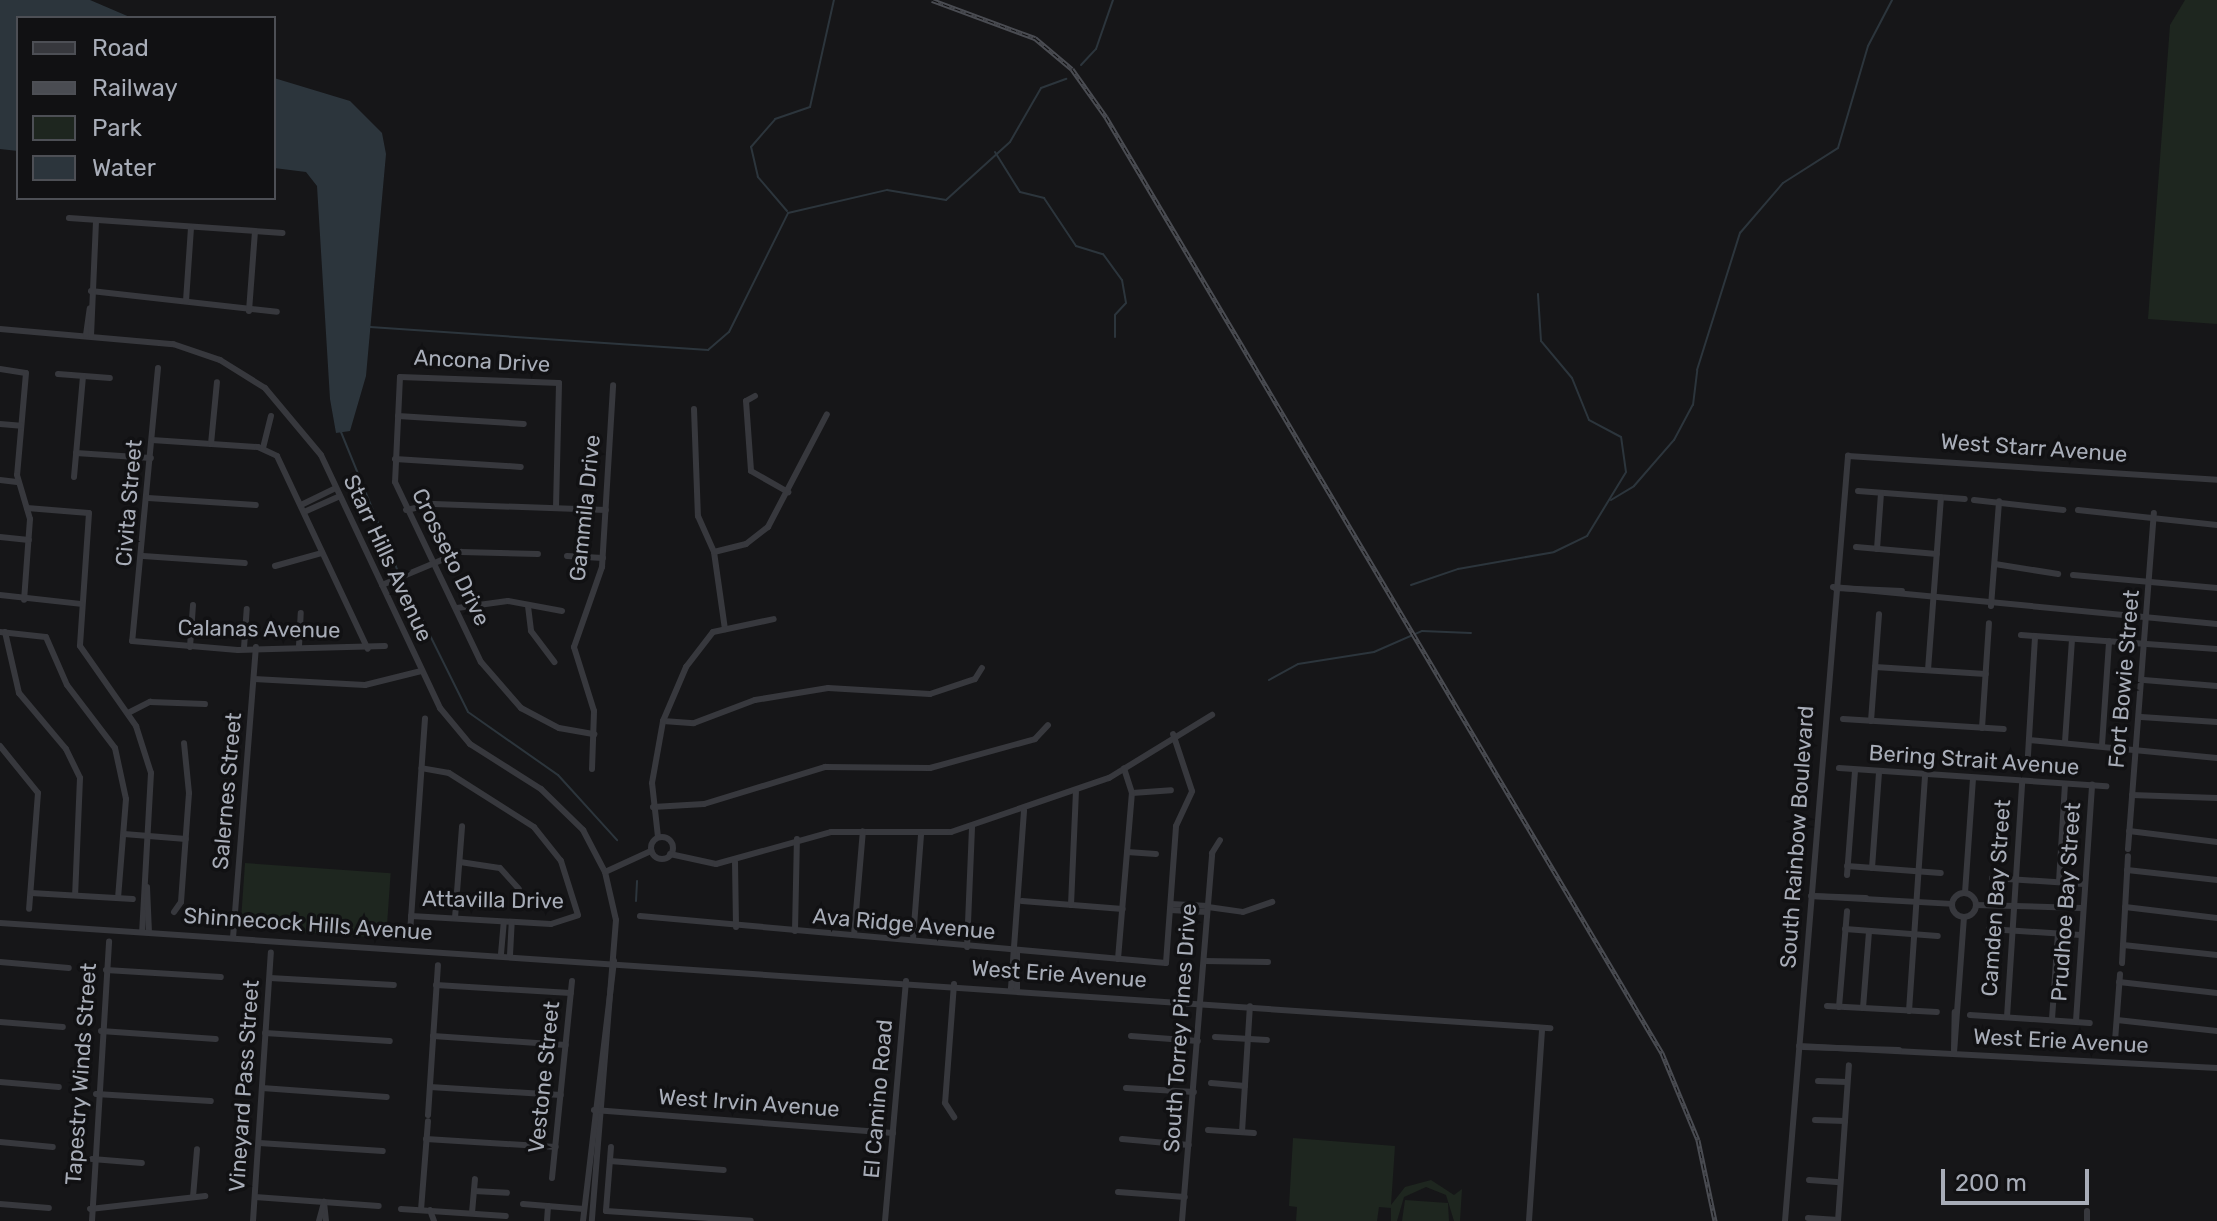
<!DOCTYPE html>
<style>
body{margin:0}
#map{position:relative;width:2217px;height:1221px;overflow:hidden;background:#161618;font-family:Rubik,sans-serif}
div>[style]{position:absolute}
.green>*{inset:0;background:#1e261f;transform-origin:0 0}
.water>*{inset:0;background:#2c353c}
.stream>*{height:2px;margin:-1px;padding:0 1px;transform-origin:1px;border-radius:1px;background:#2c353c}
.minor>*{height:6px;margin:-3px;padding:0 3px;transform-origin:3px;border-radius:3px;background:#37383d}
.minor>.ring{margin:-3px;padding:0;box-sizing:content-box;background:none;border:6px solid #37383d;border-radius:50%}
.rail>*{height:5px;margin-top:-2.5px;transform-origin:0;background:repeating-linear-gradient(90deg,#111113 0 6px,#4a4c52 0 12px);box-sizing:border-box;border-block:2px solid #4a4c52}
span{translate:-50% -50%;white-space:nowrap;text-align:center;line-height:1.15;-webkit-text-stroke:7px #111113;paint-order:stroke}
.street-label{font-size:22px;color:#a8adb8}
.legend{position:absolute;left:16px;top:16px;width:260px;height:184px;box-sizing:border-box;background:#111113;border:2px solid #4d4f55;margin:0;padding:10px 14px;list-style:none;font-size:24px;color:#a8adb8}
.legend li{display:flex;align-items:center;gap:16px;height:40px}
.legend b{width:40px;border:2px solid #4d4f55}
.scale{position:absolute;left:1941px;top:1169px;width:148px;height:36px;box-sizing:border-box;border:4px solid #a8adb8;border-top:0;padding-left:10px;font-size:24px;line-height:28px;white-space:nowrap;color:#a8adb8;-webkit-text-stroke:6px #111113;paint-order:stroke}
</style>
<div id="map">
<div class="green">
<div style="clip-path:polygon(2185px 0,2217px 0,2217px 324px,2148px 319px,2170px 25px)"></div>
<div style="left:245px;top:863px;width:146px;height:65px;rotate:4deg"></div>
<div style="clip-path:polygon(1293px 1138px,1395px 1146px,1391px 1205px,1405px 1187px,1431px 1180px,1454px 1195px,1462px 1189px,1460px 1221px,1454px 1221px,1446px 1195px,1426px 1187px,1404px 1197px,1397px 1221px,1391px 1221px,1391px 1208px,1379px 1207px,1377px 1221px,1296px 1221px,1297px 1207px,1289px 1206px)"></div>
<div style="clip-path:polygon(1405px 1200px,1448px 1203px,1449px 1221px,1402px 1221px)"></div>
</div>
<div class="water">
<div style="clip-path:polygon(0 0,90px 0,132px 18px,18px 18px,18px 151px,0 149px)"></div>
<div style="clip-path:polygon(274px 78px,350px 101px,382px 133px,386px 154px,366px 376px,350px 431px,336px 433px,330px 399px,317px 186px,306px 172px,274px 168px)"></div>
</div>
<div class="stream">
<div style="left:1081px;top:65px;width:22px;rotate:-47deg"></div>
<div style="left:1096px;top:49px;width:52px;rotate:-70.9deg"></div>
<div style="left:995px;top:152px;width:47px;rotate:58deg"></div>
<div style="left:1020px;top:192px;width:25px;rotate:14deg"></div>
<div style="left:1044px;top:198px;width:58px;rotate:56.3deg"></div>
<div style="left:1076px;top:246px;width:28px;rotate:17deg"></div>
<div style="left:1103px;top:254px;width:32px;rotate:54deg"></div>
<div style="left:1122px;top:280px;width:23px;rotate:80deg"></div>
<div style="left:1126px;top:303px;width:16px;rotate:133deg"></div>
<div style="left:1115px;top:315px;width:22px;rotate:90deg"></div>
<div style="left:787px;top:211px;width:45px;rotate:-130.5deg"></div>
<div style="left:758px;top:177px;width:31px;rotate:-103deg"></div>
<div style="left:751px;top:147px;width:37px;rotate:-49deg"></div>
<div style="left:775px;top:119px;width:37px;rotate:-19deg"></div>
<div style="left:810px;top:107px;width:110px;rotate:-77.4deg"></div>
<div style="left:370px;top:327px;width:339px;rotate:3.9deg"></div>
<div style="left:708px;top:350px;width:28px;rotate:-41deg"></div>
<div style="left:729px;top:332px;width:133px;rotate:-63.6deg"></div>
<div style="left:788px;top:213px;width:102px;rotate:-13.1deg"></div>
<div style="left:887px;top:190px;width:60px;rotate:9.6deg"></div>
<div style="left:946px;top:200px;width:86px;rotate:-42.2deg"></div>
<div style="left:1010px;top:142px;width:62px;rotate:-60.1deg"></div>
<div style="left:1041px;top:88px;width:27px;rotate:-20deg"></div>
<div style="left:341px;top:432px;width:153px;rotate:67.8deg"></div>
<div style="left:1611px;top:500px;width:27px;rotate:-31deg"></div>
<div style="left:1634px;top:486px;width:61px;rotate:-49deg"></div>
<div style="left:1674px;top:440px;width:40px;rotate:-62deg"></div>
<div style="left:1693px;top:405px;width:35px;rotate:-83deg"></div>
<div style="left:1697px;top:370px;width:144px;rotate:-72.6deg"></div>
<div style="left:1740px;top:233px;width:66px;rotate:-49.3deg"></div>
<div style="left:1783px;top:183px;width:65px;rotate:-32.5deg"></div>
<div style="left:1838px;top:148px;width:106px;rotate:-73.6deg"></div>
<div style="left:1868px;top:46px;width:52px;rotate:-62.4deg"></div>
<div style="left:402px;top:579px;width:148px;rotate:63.6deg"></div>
<div style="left:468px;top:712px;width:110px;rotate:35deg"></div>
<div style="left:558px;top:775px;width:88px;rotate:47.8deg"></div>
<div style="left:1411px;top:585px;width:50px;rotate:-18.8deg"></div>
<div style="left:1458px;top:569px;width:97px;rotate:-10deg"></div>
<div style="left:1554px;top:552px;width:37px;rotate:-26deg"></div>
<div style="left:1587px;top:536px;width:75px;rotate:-58.6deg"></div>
<div style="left:1626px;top:472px;width:35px;rotate:-98deg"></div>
<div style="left:1621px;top:437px;width:36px;rotate:-152deg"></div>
<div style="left:1589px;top:420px;width:45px;rotate:-112deg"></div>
<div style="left:1572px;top:378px;width:48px;rotate:-130deg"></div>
<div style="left:1541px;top:341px;width:47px;rotate:-93.7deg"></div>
<div style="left:1269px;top:680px;width:33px;rotate:-29deg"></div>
<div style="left:1298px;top:664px;width:77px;rotate:-9deg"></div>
<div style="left:1374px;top:652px;width:52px;rotate:-23.6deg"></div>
<div style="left:1422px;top:631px;width:49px;rotate:2.3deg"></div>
<div style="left:636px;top:901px;width:20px;rotate:-87deg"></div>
</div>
<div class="minor">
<div style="left:69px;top:218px;width:214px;rotate:4deg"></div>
<div style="left:91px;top:291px;width:187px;rotate:6.4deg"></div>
<div style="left:186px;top:301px;width:74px;rotate:-86.1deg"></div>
<div style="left:249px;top:311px;width:80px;rotate:-85.7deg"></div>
<div style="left:0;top:329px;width:174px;rotate:5deg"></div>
<div style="left:173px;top:344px;width:50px;rotate:18.8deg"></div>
<div style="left:220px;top:360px;width:53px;rotate:31.9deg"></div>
<div style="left:265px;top:388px;width:87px;rotate:50.1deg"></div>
<div style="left:321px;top:455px;width:280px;rotate:64.8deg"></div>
<div style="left:440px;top:708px;width:47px;rotate:50.2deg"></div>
<div style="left:470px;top:744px;width:84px;rotate:32.4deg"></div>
<div style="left:541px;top:789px;width:59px;rotate:44.3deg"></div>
<div style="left:583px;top:830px;width:47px;rotate:62.4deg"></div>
<div style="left:605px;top:872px;width:49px;rotate:77.1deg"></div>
<div style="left:616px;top:920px;width:302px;rotate:94.6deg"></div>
<div style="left:86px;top:335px;width:27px;rotate:-82deg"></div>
<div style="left:91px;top:336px;width:116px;rotate:-87.5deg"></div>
<div style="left:158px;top:368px;width:274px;rotate:95.4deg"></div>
<div style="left:132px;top:641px;width:106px;rotate:4.9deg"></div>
<div style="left:238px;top:650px;width:147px;rotate:-1.6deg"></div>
<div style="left:0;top:369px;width:26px;rotate:9deg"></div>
<div style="left:26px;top:373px;width:102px;rotate:95deg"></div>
<div style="left:17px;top:475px;width:46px;rotate:73.5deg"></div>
<div style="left:30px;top:519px;width:81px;rotate:94.2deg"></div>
<div style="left:58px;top:374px;width:52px;rotate:4.4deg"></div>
<div style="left:755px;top:396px;width:10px;rotate:151deg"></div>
<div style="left:746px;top:401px;width:70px;rotate:85.9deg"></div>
<div style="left:751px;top:471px;width:43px;rotate:29.6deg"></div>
<div style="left:694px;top:409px;width:107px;rotate:87.9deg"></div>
<div style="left:698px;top:516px;width:39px;rotate:66deg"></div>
<div style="left:714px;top:552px;width:78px;rotate:81.9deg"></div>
<div style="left:398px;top:416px;width:126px;rotate:3.6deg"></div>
<div style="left:0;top:424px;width:21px;rotate:5deg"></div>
<div style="left:152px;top:440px;width:106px;rotate:3.8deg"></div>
<div style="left:258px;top:447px;width:21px;rotate:25deg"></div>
<div style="left:277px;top:456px;width:213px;rotate:64.8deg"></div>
<div style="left:211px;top:444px;width:62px;rotate:-84.5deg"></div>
<div style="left:263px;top:448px;width:33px;rotate:-76deg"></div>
<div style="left:76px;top:453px;width:75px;rotate:3.8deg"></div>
<div style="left:395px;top:459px;width:126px;rotate:3.6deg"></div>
<div style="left:74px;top:477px;width:101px;rotate:-84.9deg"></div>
<div style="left:0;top:480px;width:17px;rotate:7deg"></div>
<div style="left:1858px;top:491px;width:107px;rotate:4.3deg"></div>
<div style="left:148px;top:498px;width:108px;rotate:3.7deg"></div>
<div style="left:1974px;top:500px;width:90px;rotate:6.4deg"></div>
<div style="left:301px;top:505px;width:39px;rotate:-26deg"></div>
<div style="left:556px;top:507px;width:124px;rotate:-88.6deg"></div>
<div style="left:559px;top:383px;width:159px;rotate:-177.8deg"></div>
<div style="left:400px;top:377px;width:105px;rotate:92.7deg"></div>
<div style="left:395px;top:482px;width:199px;rotate:64.5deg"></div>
<div style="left:481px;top:662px;width:61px;rotate:49deg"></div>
<div style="left:521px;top:708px;width:43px;rotate:27.8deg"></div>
<div style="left:559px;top:728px;width:36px;rotate:10deg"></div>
<div style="left:27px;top:508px;width:62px;rotate:4.6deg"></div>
<div style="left:89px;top:513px;width:133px;rotate:93.9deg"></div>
<div style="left:80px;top:646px;width:98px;rotate:55deg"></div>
<div style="left:136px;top:726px;width:49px;rotate:72.3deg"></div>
<div style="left:151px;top:773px;width:159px;rotate:93.2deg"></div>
<div style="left:406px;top:510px;width:29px;rotate:-12deg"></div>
<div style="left:434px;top:504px;width:172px;rotate:2deg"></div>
<div style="left:2078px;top:510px;width:140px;rotate:6.2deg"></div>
<div style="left:304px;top:512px;width:39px;rotate:-24deg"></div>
<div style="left:0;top:537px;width:29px;rotate:6deg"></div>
<div style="left:1856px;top:547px;width:81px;rotate:4.9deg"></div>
<div style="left:1877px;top:549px;width:56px;rotate:-85.9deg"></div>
<div style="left:714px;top:552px;width:33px;rotate:-14deg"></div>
<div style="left:746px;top:544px;width:28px;rotate:-38deg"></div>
<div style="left:768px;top:527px;width:127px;rotate:-62.4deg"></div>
<div style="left:143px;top:556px;width:102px;rotate:3.9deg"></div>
<div style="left:567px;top:556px;width:36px;rotate:3deg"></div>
<div style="left:1995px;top:564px;width:64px;rotate:9deg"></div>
<div style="left:275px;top:566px;width:49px;rotate:-15.5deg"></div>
<div style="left:2073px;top:575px;width:145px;rotate:5.2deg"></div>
<div style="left:382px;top:585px;width:86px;rotate:-22.7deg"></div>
<div style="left:461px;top:552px;width:77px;rotate:1.5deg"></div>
<div style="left:1833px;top:587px;width:386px;rotate:5.5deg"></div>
<div style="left:1835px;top:588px;width:67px;rotate:2.6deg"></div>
<div style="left:0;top:595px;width:81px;rotate:6.3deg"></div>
<div style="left:528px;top:606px;width:25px;rotate:83deg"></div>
<div style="left:531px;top:631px;width:39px;rotate:53deg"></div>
<div style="left:1991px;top:606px;width:105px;rotate:-85.6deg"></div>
<div style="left:457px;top:608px;width:51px;rotate:-7.8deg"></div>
<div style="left:508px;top:601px;width:55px;rotate:10.5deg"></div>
<div style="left:0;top:632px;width:46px;rotate:6.2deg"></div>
<div style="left:46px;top:637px;width:52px;rotate:66.4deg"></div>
<div style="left:67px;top:685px;width:79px;rotate:52.7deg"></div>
<div style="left:115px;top:748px;width:52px;rotate:77.8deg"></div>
<div style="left:126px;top:799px;width:99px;rotate:94.6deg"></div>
<div style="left:5px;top:632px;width:63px;rotate:77.1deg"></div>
<div style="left:19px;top:693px;width:73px;rotate:50deg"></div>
<div style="left:66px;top:749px;width:32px;rotate:64deg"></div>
<div style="left:80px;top:778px;width:117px;rotate:92.4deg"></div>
<div style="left:2021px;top:635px;width:196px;rotate:4.1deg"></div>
<div style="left:299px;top:646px;width:33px;rotate:-87deg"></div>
<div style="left:190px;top:647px;width:42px;rotate:-85.9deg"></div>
<div style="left:244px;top:648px;width:39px;rotate:-86deg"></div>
<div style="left:1875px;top:667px;width:111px;rotate:3.6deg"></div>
<div style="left:1928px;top:670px;width:173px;rotate:-85.7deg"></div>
<div style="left:254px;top:679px;width:111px;rotate:3.1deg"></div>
<div style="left:365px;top:685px;width:58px;rotate:-14deg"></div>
<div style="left:2144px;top:680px;width:73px;rotate:4.7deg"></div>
<div style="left:128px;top:713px;width:25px;rotate:-27deg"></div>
<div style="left:150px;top:702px;width:55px;rotate:2.1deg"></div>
<div style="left:2141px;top:717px;width:76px;rotate:3.8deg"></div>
<div style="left:1843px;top:719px;width:161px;rotate:3.6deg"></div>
<div style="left:663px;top:721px;width:31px;rotate:4deg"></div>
<div style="left:694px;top:723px;width:65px;rotate:-20.7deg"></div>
<div style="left:755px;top:700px;width:74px;rotate:-9.3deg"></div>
<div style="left:828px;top:688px;width:102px;rotate:3.4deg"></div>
<div style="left:930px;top:694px;width:47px;rotate:-18.4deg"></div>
<div style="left:975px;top:679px;width:13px;rotate:-58deg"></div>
<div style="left:1871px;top:721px;width:107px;rotate:-85.7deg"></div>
<div style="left:1982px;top:728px;width:105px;rotate:-86.2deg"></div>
<div style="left:2029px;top:740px;width:189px;rotate:5.5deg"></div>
<div style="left:2065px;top:742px;width:103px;rotate:-86.1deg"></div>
<div style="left:2102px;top:745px;width:104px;rotate:-86.1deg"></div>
<div style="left:0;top:746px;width:60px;rotate:51deg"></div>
<div style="left:38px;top:793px;width:116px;rotate:94.4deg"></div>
<div style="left:2028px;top:755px;width:119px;rotate:-86.6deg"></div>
<div style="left:1839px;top:768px;width:268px;rotate:3.9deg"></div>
<div style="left:592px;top:769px;width:58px;rotate:-88deg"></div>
<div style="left:594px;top:711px;width:67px;rotate:-107.4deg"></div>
<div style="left:574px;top:647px;width:85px;rotate:-70.7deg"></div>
<div style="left:602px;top:567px;width:182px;rotate:-86.5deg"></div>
<div style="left:1132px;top:793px;width:39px;rotate:-4deg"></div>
<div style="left:2132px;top:795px;width:85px;rotate:2deg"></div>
<div style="left:653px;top:807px;width:51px;rotate:-3.4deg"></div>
<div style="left:704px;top:804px;width:127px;rotate:-17deg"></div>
<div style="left:825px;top:767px;width:105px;rotate:0.5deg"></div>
<div style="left:930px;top:768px;width:109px;rotate:-15.4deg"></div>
<div style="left:1035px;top:739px;width:19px;rotate:-47deg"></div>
<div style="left:2129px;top:831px;width:89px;rotate:7.1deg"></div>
<div style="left:124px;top:834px;width:62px;rotate:4.6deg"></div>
<div style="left:658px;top:837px;width:54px;rotate:-96.3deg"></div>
<div style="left:652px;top:783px;width:63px;rotate:-79.9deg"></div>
<div style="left:663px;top:721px;width:59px;rotate:-66.9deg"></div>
<div style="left:686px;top:667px;width:44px;rotate:-52.4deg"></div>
<div style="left:713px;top:632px;width:62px;rotate:-12deg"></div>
<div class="ring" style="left:651px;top:837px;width:16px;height:16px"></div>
<div style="left:2128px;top:849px;width:337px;rotate:-85.6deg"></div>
<div style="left:1127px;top:852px;width:29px;rotate:4deg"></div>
<div style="left:670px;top:854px;width:47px;rotate:12.3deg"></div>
<div style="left:716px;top:864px;width:119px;rotate:-15.5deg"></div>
<div style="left:831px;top:832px;width:120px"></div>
<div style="left:951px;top:832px;width:167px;rotate:-18.9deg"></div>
<div style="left:1109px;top:778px;width:121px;rotate:-31.5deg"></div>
<div style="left:460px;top:862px;width:40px;rotate:8.5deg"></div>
<div style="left:500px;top:868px;width:28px;rotate:48deg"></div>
<div style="left:735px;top:862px;width:65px;rotate:89.1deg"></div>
<div style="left:1847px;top:866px;width:94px;rotate:4.3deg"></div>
<div style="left:1872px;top:868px;width:95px;rotate:-85.8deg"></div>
<div style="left:2127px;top:870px;width:91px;rotate:6.3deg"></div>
<div style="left:605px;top:872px;width:51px;rotate:-24.5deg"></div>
<div style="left:1847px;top:875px;width:105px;rotate:-85.6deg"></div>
<div style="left:1992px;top:878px;width:92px;rotate:3.7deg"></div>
<div style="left:2059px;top:882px;width:97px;rotate:-86.5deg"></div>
<div style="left:147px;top:887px;width:45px;rotate:87.5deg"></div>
<div style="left:31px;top:893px;width:102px;rotate:3.4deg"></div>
<div style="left:1965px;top:893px;width:115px;rotate:-86deg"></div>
<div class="ring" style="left:1952px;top:893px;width:18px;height:18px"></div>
<div style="left:1811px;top:896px;width:141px;rotate:3.2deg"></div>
<div style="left:1812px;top:896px;width:54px;rotate:2.1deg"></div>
<div style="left:1022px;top:901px;width:101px;rotate:4.5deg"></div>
<div style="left:1171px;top:904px;width:37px;rotate:3deg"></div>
<div style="left:1071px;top:905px;width:113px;rotate:-87.5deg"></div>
<div style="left:1976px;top:905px;width:105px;rotate:1.6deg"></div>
<div style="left:1208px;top:907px;width:35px;rotate:8deg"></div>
<div style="left:1243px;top:912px;width:31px;rotate:-19deg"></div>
<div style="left:2125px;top:907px;width:93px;rotate:6.8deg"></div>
<div style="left:1170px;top:910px;width:37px;rotate:3deg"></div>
<div style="left:174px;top:912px;width:12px;rotate:-55deg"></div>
<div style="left:181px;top:902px;width:109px;rotate:-85.8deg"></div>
<div style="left:189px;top:793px;width:50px;rotate:-95.7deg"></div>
<div style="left:411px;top:916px;width:140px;rotate:3.3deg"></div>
<div style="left:551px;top:924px;width:28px;rotate:-18deg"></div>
<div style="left:578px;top:915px;width:57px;rotate:-107.5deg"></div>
<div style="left:561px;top:861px;width:43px;rotate:-128.5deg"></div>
<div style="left:534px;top:827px;width:101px;rotate:-147.6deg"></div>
<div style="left:449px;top:773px;width:28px;rotate:-170deg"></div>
<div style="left:640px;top:916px;width:528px;rotate:5.11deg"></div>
<div style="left:1166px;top:963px;width:137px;rotate:-85.8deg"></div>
<div style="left:1176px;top:826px;width:38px;rotate:-65deg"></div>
<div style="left:1192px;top:791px;width:60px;rotate:-108.4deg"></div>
<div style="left:455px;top:918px;width:92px;rotate:-85.6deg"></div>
<div style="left:0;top:923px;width:1554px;rotate:3.88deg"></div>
<div style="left:1845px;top:929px;width:93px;rotate:4.3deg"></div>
<div style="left:1989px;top:929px;width:92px;rotate:3.7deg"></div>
<div style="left:795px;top:931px;width:92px;rotate:-88.8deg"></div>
<div style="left:410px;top:933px;width:215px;rotate:-86deg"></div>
<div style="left:854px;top:935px;width:104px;rotate:-85.1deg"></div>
<div style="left:233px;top:938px;width:292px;rotate:-85.5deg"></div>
<div style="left:913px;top:939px;width:105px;rotate:-85.6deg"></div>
<div style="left:2123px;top:945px;width:95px;rotate:6.1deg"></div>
<div style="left:967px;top:947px;width:121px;rotate:-87.6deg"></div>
<div style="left:1017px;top:952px;width:37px;rotate:90deg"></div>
<div style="left:501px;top:954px;width:32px;rotate:-85deg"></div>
<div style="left:510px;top:955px;width:33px;rotate:-87deg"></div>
<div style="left:1118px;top:959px;width:167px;rotate:-85.2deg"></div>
<div style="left:1132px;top:793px;width:26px;rotate:-108deg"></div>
<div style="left:1204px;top:961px;width:64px;rotate:0.9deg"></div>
<div style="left:0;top:962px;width:69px;rotate:5deg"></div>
<div style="left:2122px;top:963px;width:107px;rotate:-86.8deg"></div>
<div style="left:106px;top:970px;width:115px;rotate:3.5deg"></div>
<div style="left:270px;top:978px;width:124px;rotate:3.2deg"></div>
<div style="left:2119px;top:982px;width:99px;rotate:6.4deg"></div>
<div style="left:954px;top:984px;width:119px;rotate:94.3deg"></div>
<div style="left:945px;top:1103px;width:17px;rotate:57deg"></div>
<div style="left:436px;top:985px;width:135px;rotate:3.4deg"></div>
<div style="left:1011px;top:988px;width:178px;rotate:-85.8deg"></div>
<div style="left:1827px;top:1006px;width:110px;rotate:3.1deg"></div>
<div style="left:1839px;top:1007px;width:96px;rotate:-85.2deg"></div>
<div style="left:1863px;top:1008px;width:77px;rotate:-85.5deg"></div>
<div style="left:1909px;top:1011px;width:237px;rotate:-86.1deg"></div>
<div style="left:1970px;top:1015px;width:120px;rotate:3.8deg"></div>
<div style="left:2007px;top:1017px;width:235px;rotate:-86.3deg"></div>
<div style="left:2052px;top:1019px;width:86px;rotate:-86deg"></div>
<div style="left:2117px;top:1020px;width:101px;rotate:6.3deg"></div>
<div style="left:2076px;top:1021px;width:237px;rotate:-86.1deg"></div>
<div style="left:0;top:1022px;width:63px;rotate:4.5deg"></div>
<div style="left:101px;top:1031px;width:115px;rotate:4deg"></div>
<div style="left:265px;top:1033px;width:125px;rotate:3.7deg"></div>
<div style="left:433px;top:1036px;width:133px;rotate:3.9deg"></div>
<div style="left:1131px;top:1036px;width:67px;rotate:4.3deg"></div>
<div style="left:1215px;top:1037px;width:52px;rotate:3.3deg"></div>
<div style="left:2115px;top:1041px;width:67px;rotate:-85.7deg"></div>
<div style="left:1799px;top:1046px;width:419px;rotate:3deg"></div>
<div style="left:1803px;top:1047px;width:96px;rotate:1.8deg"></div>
<div style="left:1954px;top:1051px;width:39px;rotate:-89deg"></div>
<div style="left:1954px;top:1053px;width:136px;rotate:-85.8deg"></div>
<div style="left:1818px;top:1081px;width:29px;rotate:2deg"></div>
<div style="left:0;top:1082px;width:59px;rotate:4.8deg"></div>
<div style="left:1211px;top:1083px;width:34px;rotate:5deg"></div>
<div style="left:430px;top:1087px;width:131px;rotate:3.5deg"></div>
<div style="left:262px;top:1088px;width:125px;rotate:4.1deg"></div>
<div style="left:1126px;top:1088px;width:68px;rotate:3.4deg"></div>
<div style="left:96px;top:1094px;width:115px;rotate:3.5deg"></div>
<div style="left:594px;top:1110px;width:300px;rotate:4.4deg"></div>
<div style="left:428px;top:1115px;width:150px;rotate:-86.2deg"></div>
<div style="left:1815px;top:1120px;width:30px;rotate:2deg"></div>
<div style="left:1208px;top:1130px;width:46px;rotate:3.7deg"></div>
<div style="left:1242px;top:1132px;width:126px;rotate:-86.4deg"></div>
<div style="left:426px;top:1139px;width:130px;rotate:3.5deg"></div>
<div style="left:1122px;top:1139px;width:67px;rotate:5.1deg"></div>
<div style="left:0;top:1142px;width:53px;rotate:5.4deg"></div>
<div style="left:259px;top:1143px;width:124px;rotate:3.7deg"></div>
<div style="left:611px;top:1147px;width:64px;rotate:94.5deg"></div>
<div style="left:606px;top:1211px;width:145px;rotate:3.9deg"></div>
<div style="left:92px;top:1159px;width:50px;rotate:4.6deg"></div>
<div style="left:610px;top:1161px;width:114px;rotate:4.5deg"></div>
<div style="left:552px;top:1178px;width:198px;rotate:-84.2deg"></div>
<div style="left:1809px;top:1180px;width:31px;rotate:4deg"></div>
<div style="left:474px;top:1191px;width:33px;rotate:3deg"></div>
<div style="left:1118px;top:1192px;width:67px;rotate:4.3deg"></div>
<div style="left:193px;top:1197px;width:48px;rotate:-85.2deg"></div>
<div style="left:255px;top:1197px;width:124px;rotate:4.2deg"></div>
<div style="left:324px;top:1202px;width:19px;rotate:84deg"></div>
<div style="left:0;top:1204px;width:49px;rotate:4.7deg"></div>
<div style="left:523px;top:1204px;width:61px;rotate:4.7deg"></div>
<div style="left:90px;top:1209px;width:116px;rotate:-6.4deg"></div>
<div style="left:401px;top:1209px;width:105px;rotate:3.8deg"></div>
<div style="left:421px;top:1210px;width:89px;rotate:-85.5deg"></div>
<div style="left:430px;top:1210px;width:12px;rotate:70deg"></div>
<div style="left:472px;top:1213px;width:34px;rotate:-85deg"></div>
<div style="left:1808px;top:1218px;width:30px;rotate:4deg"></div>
<div style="left:92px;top:1221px;width:280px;rotate:-86.5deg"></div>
<div style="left:253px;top:1221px;width:269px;rotate:-86.2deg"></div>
<div style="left:319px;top:1221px;width:20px;rotate:-75deg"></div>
<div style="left:547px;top:1221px;width:15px;rotate:-86deg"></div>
<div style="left:583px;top:1221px;width:262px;rotate:-83.2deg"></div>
<div style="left:885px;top:1221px;width:241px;rotate:-85deg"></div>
<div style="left:1182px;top:1221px;width:369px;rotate:-85.3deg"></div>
<div style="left:1212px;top:853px;width:15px;rotate:-58deg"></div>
<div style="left:1529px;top:1221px;width:193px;rotate:-86.1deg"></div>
<div style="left:1785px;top:1221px;width:768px;rotate:-85.29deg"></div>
<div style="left:1848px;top:456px;width:370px;rotate:3.7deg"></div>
<div style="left:1838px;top:1221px;width:156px;rotate:-86deg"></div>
<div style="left:2087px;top:1221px;width:10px;rotate:-90deg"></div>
</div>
<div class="rail">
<div style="left:932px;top:0;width:110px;rotate:20.3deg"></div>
<div style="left:1035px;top:38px;width:48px;rotate:40deg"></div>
<div style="left:1072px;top:69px;width:59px;rotate:54.7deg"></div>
<div style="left:1106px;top:117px;width:1089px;rotate:59.29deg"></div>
<div style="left:1662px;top:1053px;width:94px;rotate:67.5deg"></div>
<div style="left:1698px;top:1140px;width:83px;rotate:78.1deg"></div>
</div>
<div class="street-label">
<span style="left:482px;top:361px;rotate:3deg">Ancona Drive</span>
<span style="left:2034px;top:448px;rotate:4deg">West Starr Avenue</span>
<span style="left:129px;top:503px;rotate:-85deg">Civita Street</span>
<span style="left:585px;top:508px;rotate:-84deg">Gammila Drive</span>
<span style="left:451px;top:557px;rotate:64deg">Crosseto Drive</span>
<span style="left:388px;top:558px;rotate:65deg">Starr Hills Avenue</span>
<span style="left:259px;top:629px;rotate:1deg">Calanas Avenue</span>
<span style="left:2124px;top:679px;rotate:-85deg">Fort Bowie Street</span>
<span style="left:1974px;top:760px;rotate:4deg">Bering Strait Avenue</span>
<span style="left:227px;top:791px;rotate:-85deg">Salernes Street</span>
<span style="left:1797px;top:837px;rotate:-86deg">South Rainbow Boulevard</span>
<span style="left:1996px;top:898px;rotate:-86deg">Camden Bay Street</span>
<span style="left:493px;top:900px;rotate:1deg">Attavilla Drive</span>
<span style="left:2066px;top:902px;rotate:-86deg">Prudhoe Bay Street</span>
<span style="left:308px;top:924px;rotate:4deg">Shinnecock Hills Avenue</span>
<span style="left:904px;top:924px;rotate:5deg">Ava Ridge Avenue</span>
<span style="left:1059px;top:974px;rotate:4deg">West Erie Avenue</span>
<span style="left:1180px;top:1028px;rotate:-86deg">South Torrey Pines Drive</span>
<span style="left:2061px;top:1041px;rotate:3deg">West Erie Avenue</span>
<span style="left:81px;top:1074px;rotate:-86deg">Tapestry Winds Street</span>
<span style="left:544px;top:1077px;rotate:-84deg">Vestone Street</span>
<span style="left:244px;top:1086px;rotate:-86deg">Vineyard Pass Street</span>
<span style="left:878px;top:1099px;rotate:-85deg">El Camino Road</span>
<span style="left:749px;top:1103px;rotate:4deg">West Irvin Avenue</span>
</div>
<ul class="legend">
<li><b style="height:10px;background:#37383d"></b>Road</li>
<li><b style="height:10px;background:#4a4c52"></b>Railway</li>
<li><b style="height:22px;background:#1e261f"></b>Park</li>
<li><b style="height:22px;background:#2c353c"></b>Water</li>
</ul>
<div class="scale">200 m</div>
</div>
